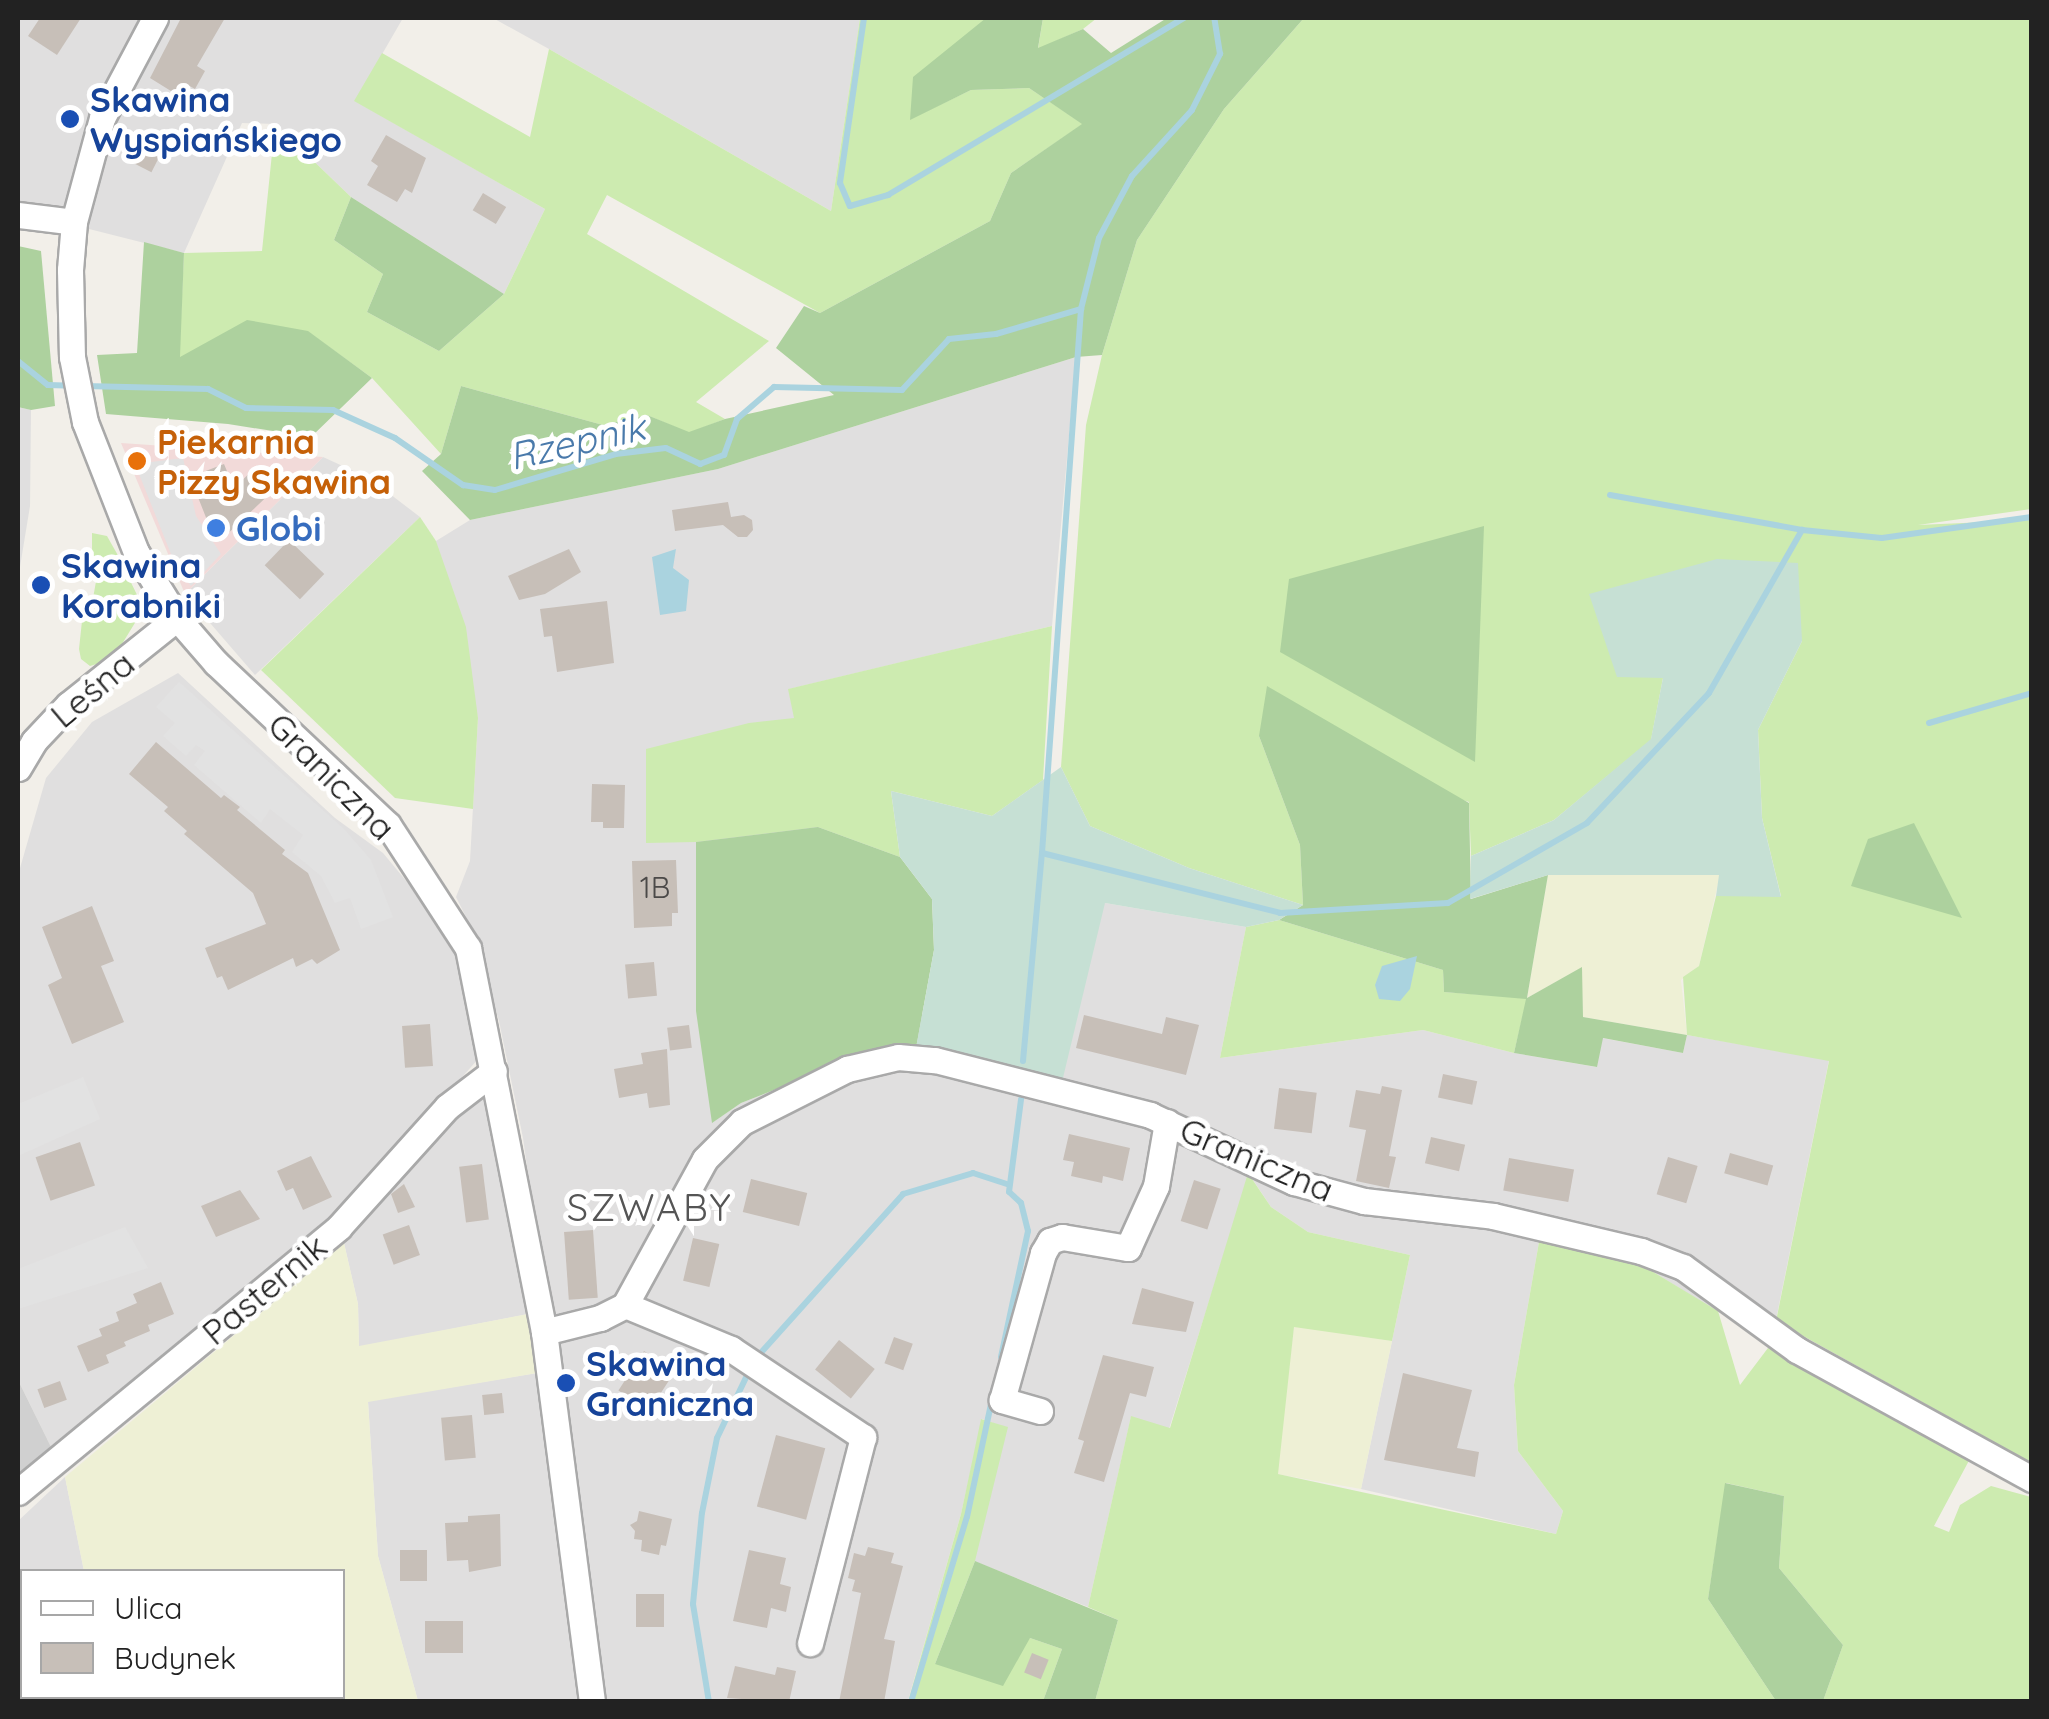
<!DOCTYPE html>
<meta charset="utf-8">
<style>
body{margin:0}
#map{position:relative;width:2049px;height:1719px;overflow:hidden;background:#f2efe9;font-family:Quicksand,sans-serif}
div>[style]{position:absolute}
.residential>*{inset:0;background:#e0dfdf}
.commercial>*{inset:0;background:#f2dad9}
.religious>*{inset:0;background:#d0d0d0}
.farmland>*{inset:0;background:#eef0d5}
.grass>*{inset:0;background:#cdebb0}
.forest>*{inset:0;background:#add19e}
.wetland>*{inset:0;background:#c6e0d4}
.parking>*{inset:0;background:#e2e2e2}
.water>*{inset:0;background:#aad3df}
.stream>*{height:6px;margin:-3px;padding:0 3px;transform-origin:3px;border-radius:3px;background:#aad3df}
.building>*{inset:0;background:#c7bfb8;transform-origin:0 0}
.roads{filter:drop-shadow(2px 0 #a9a9a9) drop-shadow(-2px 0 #a9a9a9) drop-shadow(0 2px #a9a9a9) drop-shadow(0 -2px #a9a9a9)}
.minor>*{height:25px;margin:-12.5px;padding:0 12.5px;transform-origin:12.5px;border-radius:12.5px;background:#fff}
.dots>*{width:28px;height:28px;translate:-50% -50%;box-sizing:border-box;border:5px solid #fff;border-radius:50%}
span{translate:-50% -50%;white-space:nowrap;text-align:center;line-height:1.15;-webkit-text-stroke:10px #fff;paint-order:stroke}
.number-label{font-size:30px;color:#4b4948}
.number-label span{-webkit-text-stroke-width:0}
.transit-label{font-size:35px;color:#164399;font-weight:700}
.left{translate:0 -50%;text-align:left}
.food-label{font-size:35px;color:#c56008;font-weight:700}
.shop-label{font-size:35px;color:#366cbe;font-weight:700}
.street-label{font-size:35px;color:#222}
.water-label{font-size:38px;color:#4a7aab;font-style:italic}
.neighbourhood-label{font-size:38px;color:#555;letter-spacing:2.5px}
.frame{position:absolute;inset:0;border:20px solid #222;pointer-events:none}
.legend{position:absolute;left:20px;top:1569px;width:325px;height:130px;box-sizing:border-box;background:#fff;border:2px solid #a7a7a7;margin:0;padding:12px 18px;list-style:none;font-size:30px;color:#222}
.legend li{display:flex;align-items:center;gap:20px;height:50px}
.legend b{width:50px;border:2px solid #a7a7a7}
</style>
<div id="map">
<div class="residential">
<div style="clip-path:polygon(18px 18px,403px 18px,355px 101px,545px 209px,504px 294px,351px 197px,275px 124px,242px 123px,184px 253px,18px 211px)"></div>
<div style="clip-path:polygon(493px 18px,860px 18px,831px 211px,549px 49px)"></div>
<div style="clip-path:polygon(1076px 357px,1052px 626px,789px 689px,818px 827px,713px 1122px,741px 1103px,845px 1062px,1105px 903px,1246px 927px,1220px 1058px,1423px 1030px,1514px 1053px,1596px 1067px,1602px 1038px,1683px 1053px,1687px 1035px,1829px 1060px,1771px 1344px,1645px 1267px,1539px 1242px,1514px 1385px,1518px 1451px,1563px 1511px,1556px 1534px,1361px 1489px,1410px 1255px,1308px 1232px,1271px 1207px,1249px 1174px,1169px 1429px,1131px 1417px,1088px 1607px,974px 1561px,1007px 1428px,982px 1419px,961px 1514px,908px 1701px,602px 1701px,523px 1138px,499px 1021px,468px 921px,456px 897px,470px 861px,478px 718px,436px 541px,470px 520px,718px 469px)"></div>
<div style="clip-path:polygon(18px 407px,31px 410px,30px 506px,18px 579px)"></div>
<div style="clip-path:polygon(323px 457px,369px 478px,420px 517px,255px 675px,185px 594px)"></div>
<div style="clip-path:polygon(178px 673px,335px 818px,383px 853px,437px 918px,455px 954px,479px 1058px,334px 1222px,54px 1453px,18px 1380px,18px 875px,46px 778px,92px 722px)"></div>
<div style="clip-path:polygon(491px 1096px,528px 1314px,359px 1347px,358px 1304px,344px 1243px,452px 1114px)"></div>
<div style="clip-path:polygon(537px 1373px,584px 1701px,418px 1701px,378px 1556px,368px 1401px)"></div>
<div style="clip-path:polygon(65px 1477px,84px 1571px,22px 1572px,22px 1696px,110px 1697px,111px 1701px,18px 1702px,18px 1521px)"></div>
</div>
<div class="commercial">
<div style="clip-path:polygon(121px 443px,323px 457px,185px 594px)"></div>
</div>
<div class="religious">
<div style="clip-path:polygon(18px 1380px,54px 1453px,18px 1485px)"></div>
</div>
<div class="farmland">
<div style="clip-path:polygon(1548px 875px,1720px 875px,1699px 966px,1681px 980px,1687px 1035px,1583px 1017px,1581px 968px,1527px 998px)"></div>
<div style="clip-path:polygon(344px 1243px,358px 1304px,359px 1346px,528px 1314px,537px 1373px,368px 1402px,378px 1556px,418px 1701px,111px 1701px,110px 1697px,342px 1696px,342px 1572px,84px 1571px,65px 1477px)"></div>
<div style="clip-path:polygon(1294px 1326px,1392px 1341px,1361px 1489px,1277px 1474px)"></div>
</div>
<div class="grass">
<div style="clip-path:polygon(860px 18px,986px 18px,910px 119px,971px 90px,1029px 88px,1083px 124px,1011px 173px,990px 221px,820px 313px,607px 195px,587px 234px,769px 341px,696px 402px,725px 419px,689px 433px,647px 415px,603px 425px,461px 386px,441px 454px,372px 378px,307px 331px,179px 358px,184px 253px,262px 251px,275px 124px,351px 197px,334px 240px,383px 274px,367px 312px,439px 351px,504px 294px,545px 209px,354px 101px,382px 53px,530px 137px,549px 49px,831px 211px)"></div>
<div style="clip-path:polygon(1043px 18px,1097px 18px,1083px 29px,1038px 49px)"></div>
<div style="clip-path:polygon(1304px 18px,2031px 18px,2031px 509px,1918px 525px,2031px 520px,2031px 1474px,1954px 1420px,1776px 1321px,1829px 1061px,1687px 1035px,1683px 977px,1699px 966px,1716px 896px,1781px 896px,1762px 818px,1758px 730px,1802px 641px,1663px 678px,1651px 740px,1554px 820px,1471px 856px,1469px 802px,1259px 736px,1300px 845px,1303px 905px,1189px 868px,1090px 826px,1061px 767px,1086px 425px,1102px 355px,1137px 240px,1224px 109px)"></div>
<div style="clip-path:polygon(420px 517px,436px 541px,466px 627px,478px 718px,473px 809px,395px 798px,261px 670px)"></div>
<div style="clip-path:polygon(92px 533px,107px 536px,120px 559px,92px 569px)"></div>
<div style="clip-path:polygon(121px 562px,140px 601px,141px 613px,122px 644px,100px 663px,90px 666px,81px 659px,79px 649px,82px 621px,89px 621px,98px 570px)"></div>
<div style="clip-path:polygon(1052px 626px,1043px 780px,992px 816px,891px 791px,900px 857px,818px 827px,696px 842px,646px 843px,646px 749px,749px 723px,794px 718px,788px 689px)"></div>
<div style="clip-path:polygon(1279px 920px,1443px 970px,1444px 992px,1527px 998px,1514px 1053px,1423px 1030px,1220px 1058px,1246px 927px)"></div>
<div style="clip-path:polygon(1248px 1173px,1271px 1207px,1308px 1232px,1410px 1255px,1392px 1341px,1294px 1327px,1278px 1474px,1556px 1534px,1563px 1511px,1518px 1451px,1514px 1385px,1539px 1242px,1575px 1244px,1645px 1267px,1718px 1311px,1740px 1385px,1771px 1344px,1972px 1455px,1934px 1526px,1949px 1532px,1960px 1505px,1991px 1486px,2031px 1497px,2031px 1701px,1823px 1701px,1843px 1645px,1779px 1568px,1784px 1496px,1726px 1483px,1708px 1599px,1776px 1701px,1095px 1701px,1118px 1620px,1088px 1607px,1131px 1416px,1170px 1428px)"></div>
<div style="clip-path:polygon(981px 1419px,1008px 1427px,975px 1561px,935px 1664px,1030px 1638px,1062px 1649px,1043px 1701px,908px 1702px,961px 1514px)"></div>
</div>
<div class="forest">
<div style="clip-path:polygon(986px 18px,1043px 18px,1038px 48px,1083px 29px,1111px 53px,1167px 18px,1304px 18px,1224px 109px,1137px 240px,1102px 355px,1076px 357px,718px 469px,470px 520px,422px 471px,441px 454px,461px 386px,603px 425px,647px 415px,689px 432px,725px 419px,834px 395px,776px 348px,804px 306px,820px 313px,990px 221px,1011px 173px,1082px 124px,1029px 88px,971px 90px,910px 120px,913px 77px)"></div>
<div style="clip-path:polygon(351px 197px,504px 294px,439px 351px,367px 312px,383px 274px,334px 240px)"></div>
<div style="clip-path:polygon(144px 242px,184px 253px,180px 357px,247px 320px,308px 331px,372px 378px,311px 437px,228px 424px,106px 414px,97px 355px,137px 353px)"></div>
<div style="clip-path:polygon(18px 246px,41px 251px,55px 406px,31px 410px,18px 407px)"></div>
<div style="clip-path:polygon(1484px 526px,1475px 762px,1280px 652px,1289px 579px)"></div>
<div style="clip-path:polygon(1267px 686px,1469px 803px,1471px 899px,1548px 875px,1527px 998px,1582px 967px,1583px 1017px,1687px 1035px,1683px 1053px,1603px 1038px,1597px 1067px,1514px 1053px,1526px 999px,1444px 992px,1443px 970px,1279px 920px,1303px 905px,1300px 845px,1259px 736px)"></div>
<div style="clip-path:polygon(1914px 823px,1962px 918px,1851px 886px,1868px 839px)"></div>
<div style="clip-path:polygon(818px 827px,900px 857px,932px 899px,934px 950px,916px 1048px,845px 1062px,741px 1103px,712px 1123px,696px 1011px,696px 842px)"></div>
<div style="clip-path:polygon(1725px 1483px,1784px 1496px,1779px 1568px,1843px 1645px,1823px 1701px,1776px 1701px,1708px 1599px)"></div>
<div style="clip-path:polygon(975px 1561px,1118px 1620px,1095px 1701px,1043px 1701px,1062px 1649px,1030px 1638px,1003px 1686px,935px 1664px)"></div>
</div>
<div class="wetland">
<div style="clip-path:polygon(1717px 559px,1798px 563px,1802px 641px,1758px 730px,1762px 818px,1781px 897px,1716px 896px,1719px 875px,1548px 875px,1470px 899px,1471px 856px,1554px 820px,1651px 739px,1663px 678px,1617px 677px,1589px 594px)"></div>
<div style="clip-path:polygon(1061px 767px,1090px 826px,1189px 868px,1303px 905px,1279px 920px,1246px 927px,1105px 903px,1062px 1082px,916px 1048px,934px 950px,932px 899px,900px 857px,891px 791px,992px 816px)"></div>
</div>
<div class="parking">
<div style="clip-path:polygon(183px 458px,196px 516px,221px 554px,191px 586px,175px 564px,135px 464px)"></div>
<div style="clip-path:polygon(179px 682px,344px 829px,371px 860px,393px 917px,361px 929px,350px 898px,335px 903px,321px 876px,292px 852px,303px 835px,270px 809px,261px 823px,194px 765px,205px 751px,196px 745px,186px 756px,163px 736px,175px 723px,156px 707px)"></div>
<div style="clip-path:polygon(83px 1077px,100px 1119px,18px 1156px,18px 1104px)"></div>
<div style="clip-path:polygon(125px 1227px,148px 1268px,18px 1309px,18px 1269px)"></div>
</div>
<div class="water">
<div style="clip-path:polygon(676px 549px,673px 568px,689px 580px,686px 611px,660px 615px,652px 557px)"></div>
<div style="clip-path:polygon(1417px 956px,1410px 989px,1400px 1001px,1379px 999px,1375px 985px,1382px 966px)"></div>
</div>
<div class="stream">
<div style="left:864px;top:18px;width:167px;rotate:98.3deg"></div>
<div style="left:840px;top:183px;width:25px;rotate:67deg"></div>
<div style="left:850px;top:206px;width:40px;rotate:-16deg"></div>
<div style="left:888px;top:195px;width:345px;rotate:-30.9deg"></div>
<div style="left:18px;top:361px;width:38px;rotate:39deg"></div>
<div style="left:48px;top:385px;width:25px;rotate:2deg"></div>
<div style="left:85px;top:386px;width:123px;rotate:1.4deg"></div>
<div style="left:208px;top:389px;width:42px;rotate:26.6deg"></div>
<div style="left:246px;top:408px;width:87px;rotate:1.3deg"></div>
<div style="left:333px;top:410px;width:68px;rotate:24.3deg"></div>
<div style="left:395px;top:438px;width:83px;rotate:34.7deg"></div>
<div style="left:463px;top:485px;width:32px;rotate:9deg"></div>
<div style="left:495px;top:490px;width:126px;rotate:-16.6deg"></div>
<div style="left:616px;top:454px;width:50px;rotate:-6.8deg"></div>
<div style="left:666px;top:448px;width:38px;rotate:25deg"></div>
<div style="left:700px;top:464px;width:26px;rotate:-21deg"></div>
<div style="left:724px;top:455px;width:38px;rotate:-70deg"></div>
<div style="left:737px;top:419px;width:49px;rotate:-40.9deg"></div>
<div style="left:774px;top:387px;width:128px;rotate:1.3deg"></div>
<div style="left:902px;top:390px;width:69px;rotate:-47.3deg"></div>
<div style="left:949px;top:339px;width:47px;rotate:-6.1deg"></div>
<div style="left:996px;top:334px;width:89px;rotate:-16.4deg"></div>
<div style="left:1081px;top:309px;width:73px;rotate:-75.8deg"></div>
<div style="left:1099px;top:238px;width:70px;rotate:-62deg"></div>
<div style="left:1132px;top:176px;width:89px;rotate:-47.7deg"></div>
<div style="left:1192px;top:110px;width:63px;rotate:-63.4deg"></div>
<div style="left:1220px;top:54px;width:36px;rotate:-99deg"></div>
<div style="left:1610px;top:495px;width:195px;rotate:10.3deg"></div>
<div style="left:1802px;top:530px;width:80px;rotate:5.7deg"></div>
<div style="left:1882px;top:538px;width:151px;rotate:-8deg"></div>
<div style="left:1929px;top:723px;width:107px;rotate:-16.2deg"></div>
<div style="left:1042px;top:853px;width:245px;rotate:14.1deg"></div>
<div style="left:1280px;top:913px;width:168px;rotate:-3.4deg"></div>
<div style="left:1448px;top:903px;width:160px;rotate:-29.9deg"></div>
<div style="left:1587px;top:823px;width:178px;rotate:-46.8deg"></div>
<div style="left:1709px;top:693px;width:188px;rotate:-60.3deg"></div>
<div style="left:1023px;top:1061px;width:209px;rotate:-84.8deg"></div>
<div style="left:1042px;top:853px;width:545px;rotate:-85.9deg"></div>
<div style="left:757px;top:1357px;width:219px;rotate:-48.1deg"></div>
<div style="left:903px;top:1194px;width:73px;rotate:-16.7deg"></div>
<div style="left:973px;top:1173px;width:38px;rotate:18deg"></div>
<div style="left:1001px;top:1357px;width:129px;rotate:-77.9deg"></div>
<div style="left:1028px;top:1231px;width:29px;rotate:-104deg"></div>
<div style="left:1021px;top:1203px;width:16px;rotate:-137deg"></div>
<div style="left:1009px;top:1192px;width:94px;rotate:-82.6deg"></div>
<div style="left:709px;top:1702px;width:99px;rotate:-99.3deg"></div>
<div style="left:693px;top:1604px;width:91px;rotate:-84.4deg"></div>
<div style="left:702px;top:1513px;width:76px;rotate:-78.7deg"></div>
<div style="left:717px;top:1438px;width:76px;rotate:-64.4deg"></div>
<div style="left:911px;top:1702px;width:193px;rotate:-73.2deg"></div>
<div style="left:967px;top:1517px;width:121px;rotate:-78deg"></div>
</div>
<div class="building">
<div style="clip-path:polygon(40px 18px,81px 18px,57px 55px,28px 36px)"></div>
<div style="clip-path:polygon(181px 18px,225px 18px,197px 66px,205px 71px,195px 89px,186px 84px,179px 96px,150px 78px)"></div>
<div style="left:141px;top:131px;width:28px;height:32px;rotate:27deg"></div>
<div style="clip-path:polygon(386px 135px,426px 158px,412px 193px,405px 189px,397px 202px,367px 185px,378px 166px,371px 161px)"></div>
<div style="left:483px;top:193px;width:27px;height:20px;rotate:31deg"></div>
<div style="clip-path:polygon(224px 464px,234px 488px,258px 465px,278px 486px,219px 542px,203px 524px,207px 520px,190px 477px)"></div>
<div style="clip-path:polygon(728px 502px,731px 517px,744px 515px,752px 520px,753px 530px,747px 537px,738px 537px,723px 525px,675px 531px,672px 510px)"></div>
<div style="left:289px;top:540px;width:49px;height:35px;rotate:44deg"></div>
<div style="clip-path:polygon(569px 549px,581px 572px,545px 594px,519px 600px,508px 576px)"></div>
<div style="clip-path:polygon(607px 601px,614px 663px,557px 672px,552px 636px,544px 637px,540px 609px)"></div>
<div style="clip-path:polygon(156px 742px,221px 798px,224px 795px,240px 807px,237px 810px,285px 850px,282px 854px,308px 873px,340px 950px,317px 964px,312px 959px,296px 967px,293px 958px,228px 990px,222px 976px,217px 978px,205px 948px,266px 924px,253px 893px,184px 834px,187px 831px,164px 811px,168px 807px,129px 774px)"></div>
<div style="clip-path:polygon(592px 784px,625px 785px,624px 828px,603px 828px,603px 822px,591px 822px)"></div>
<div style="clip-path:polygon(676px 860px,678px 913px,672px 913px,672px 926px,634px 928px,632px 861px)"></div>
<div style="clip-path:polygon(92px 906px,114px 961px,101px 966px,124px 1022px,72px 1044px,48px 985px,62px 978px,42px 927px)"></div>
<div style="left:654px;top:962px;width:34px;height:29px;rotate:85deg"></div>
<div style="clip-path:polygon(1084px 1015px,1162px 1034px,1166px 1017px,1199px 1025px,1186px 1075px,1076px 1048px)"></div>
<div style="left:430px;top:1024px;width:42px;height:28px;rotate:86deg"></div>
<div style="left:689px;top:1025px;width:23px;height:22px;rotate:83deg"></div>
<div style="clip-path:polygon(667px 1049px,670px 1105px,649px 1108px,647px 1093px,619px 1098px,614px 1069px,643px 1064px,641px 1053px)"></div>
<div style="left:1443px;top:1074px;width:35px;height:24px;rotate:12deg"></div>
<div style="clip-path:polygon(1382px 1086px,1402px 1090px,1389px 1156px,1396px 1157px,1389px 1188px,1356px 1181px,1366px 1130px,1349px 1127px,1356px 1090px,1380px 1094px)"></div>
<div style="left:1279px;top:1088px;width:38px;height:41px;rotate:7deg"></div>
<div style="clip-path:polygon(1069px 1134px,1130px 1148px,1123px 1181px,1103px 1176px,1102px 1183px,1071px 1176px,1074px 1162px,1063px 1160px)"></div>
<div style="left:1431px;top:1137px;width:35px;height:27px;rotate:13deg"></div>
<div style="left:80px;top:1142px;width:46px;height:47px;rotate:71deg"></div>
<div style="left:1730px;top:1153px;width:45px;height:21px;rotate:16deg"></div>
<div style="clip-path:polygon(311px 1156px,332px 1197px,303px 1210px,293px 1188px,286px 1191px,277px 1171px)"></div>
<div style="left:1668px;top:1157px;width:31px;height:39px;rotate:17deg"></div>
<div style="left:1509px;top:1158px;width:66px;height:33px;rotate:10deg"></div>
<div style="left:482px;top:1164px;width:56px;height:23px;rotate:83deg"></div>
<div style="left:751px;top:1179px;width:58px;height:34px;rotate:14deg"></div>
<div style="left:1194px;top:1180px;width:28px;height:43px;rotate:18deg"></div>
<div style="clip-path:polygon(404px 1184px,415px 1207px,398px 1213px,391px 1194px)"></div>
<div style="clip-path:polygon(240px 1190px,260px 1219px,216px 1237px,201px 1206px)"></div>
<div style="left:409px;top:1225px;width:32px;height:28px;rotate:70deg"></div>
<div style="left:593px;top:1230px;width:68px;height:29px;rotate:86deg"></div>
<div style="left:693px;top:1238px;width:27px;height:44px;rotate:13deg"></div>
<div style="clip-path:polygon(161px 1282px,174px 1314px,148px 1325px,150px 1331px,124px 1342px,126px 1346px,106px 1355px,109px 1363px,88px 1372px,77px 1346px,102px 1336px,99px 1329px,119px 1321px,116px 1312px,137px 1303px,133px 1294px)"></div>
<div style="clip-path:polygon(1142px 1288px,1194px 1302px,1186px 1332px,1132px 1324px)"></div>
<div style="left:894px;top:1337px;width:20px;height:28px;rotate:20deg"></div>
<div style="left:839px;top:1340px;width:46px;height:38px;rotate:39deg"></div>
<div style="left:644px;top:1351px;width:37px;height:47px;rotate:33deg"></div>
<div style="clip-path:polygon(1103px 1355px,1154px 1367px,1146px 1397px,1130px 1393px,1104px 1482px,1074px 1473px,1084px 1441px,1078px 1439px)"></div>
<div style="clip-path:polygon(1403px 1373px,1472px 1390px,1457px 1448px,1479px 1452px,1475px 1477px,1384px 1460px)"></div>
<div style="left:60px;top:1381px;width:20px;height:24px;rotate:70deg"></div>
<div style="left:502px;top:1393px;width:20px;height:20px;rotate:84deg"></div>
<div style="left:472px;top:1415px;width:43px;height:31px;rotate:85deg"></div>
<div style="left:776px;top:1435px;width:51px;height:74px;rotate:15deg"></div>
<div style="clip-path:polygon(639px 1511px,672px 1519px,666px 1546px,661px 1545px,659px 1555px,641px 1551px,642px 1540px,634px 1539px,635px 1531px,630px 1525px,637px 1521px)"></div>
<div style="clip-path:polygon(500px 1514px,501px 1566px,469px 1572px,468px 1560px,447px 1561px,445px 1523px,468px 1522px,468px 1516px)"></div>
<div style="clip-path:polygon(868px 1547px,894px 1553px,891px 1563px,903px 1566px,884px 1639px,895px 1641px,884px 1702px,839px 1702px,861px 1593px,852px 1591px,855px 1580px,848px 1578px,854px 1553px,865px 1556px)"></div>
<div style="left:427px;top:1550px;width:31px;height:27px;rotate:90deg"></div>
<div style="clip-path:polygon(749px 1550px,786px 1558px,780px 1584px,791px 1587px,786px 1612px,771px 1608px,767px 1628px,733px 1621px)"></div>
<div style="left:636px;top:1594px;width:28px;height:33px"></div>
<div style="left:425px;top:1621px;width:38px;height:32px"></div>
<div style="left:1032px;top:1653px;width:18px;height:21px;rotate:22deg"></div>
<div style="clip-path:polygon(735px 1666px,775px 1675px,777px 1667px,796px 1671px,789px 1702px,727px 1698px)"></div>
</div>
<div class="roads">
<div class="minor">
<div style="left:155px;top:18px;width:113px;rotate:117.9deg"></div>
<div style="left:102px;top:118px;width:108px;rotate:105.1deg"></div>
<div style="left:74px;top:222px;width:48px;rotate:94.8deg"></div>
<div style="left:70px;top:270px;width:87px;rotate:88.7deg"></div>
<div style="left:72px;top:357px;width:66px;rotate:78.7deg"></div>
<div style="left:85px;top:422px;width:140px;rotate:68.6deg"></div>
<div style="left:136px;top:552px;width:78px;rotate:58.2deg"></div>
<div style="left:177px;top:618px;width:60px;rotate:49.1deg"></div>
<div style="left:216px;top:663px;width:236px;rotate:43.3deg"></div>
<div style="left:388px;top:825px;width:147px;rotate:57deg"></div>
<div style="left:468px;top:948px;width:391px;rotate:78.8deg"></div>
<div style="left:544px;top:1332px;width:373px;rotate:82.6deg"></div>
<div style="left:18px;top:215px;width:56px;rotate:7.1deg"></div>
<div style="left:18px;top:768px;width:31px;rotate:-59deg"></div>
<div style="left:34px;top:741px;width:50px;rotate:-46.6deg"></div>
<div style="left:68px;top:705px;width:139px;rotate:-38.6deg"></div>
<div style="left:625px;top:1305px;width:115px;rotate:22.5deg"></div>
<div style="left:731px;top:1349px;width:159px;rotate:33.7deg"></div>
<div style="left:863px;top:1437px;width:213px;rotate:104.4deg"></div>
<div style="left:544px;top:1332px;width:58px;rotate:-14deg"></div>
<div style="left:600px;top:1318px;width:28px;rotate:-27deg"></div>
<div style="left:625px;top:1305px;width:166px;rotate:-61.3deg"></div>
<div style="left:705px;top:1159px;width:52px;rotate:-45deg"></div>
<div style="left:742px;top:1122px;width:118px;rotate:-26.8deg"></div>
<div style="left:847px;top:1069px;width:52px;rotate:-13.2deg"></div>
<div style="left:898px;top:1057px;width:37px;rotate:5deg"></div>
<div style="left:935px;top:1060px;width:222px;rotate:14.3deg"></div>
<div style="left:1150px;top:1115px;width:159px;rotate:25deg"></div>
<div style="left:1294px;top:1182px;width:73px;rotate:15.2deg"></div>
<div style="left:1364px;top:1201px;width:130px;rotate:6.6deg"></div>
<div style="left:1493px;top:1216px;width:152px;rotate:13.3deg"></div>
<div style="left:1641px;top:1251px;width:45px;rotate:20.9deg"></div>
<div style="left:1683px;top:1267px;width:141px;rotate:36.1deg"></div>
<div style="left:1797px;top:1350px;width:268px;rotate:28.8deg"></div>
<div style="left:1040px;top:1411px;width:40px;rotate:-164deg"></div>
<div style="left:1002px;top:1400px;width:153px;rotate:-74.4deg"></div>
<div style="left:1043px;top:1253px;width:14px;rotate:-60deg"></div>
<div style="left:1050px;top:1241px;width:13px;rotate:-18deg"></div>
<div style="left:1062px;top:1237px;width:67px;rotate:9.5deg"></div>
<div style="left:1128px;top:1248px;width:68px;rotate:-65.7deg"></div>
<div style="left:1156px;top:1186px;width:65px;rotate:-80.2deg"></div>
<div style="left:18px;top:1492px;width:416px;rotate:-39.5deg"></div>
<div style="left:339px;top:1227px;width:161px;rotate:-48deg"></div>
<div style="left:447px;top:1107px;width:59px;rotate:-37.5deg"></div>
</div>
</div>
<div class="dots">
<div style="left:70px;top:119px;background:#1a4fb4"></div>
<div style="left:137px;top:461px;background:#e8710a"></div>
<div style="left:216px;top:528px;background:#3f7fe0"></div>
<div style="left:41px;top:585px;background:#1a4fb4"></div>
<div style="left:566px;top:1383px;background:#1a4fb4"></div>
</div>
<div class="number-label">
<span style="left:655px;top:887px">1B</span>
</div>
<div class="transit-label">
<span class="left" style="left:90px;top:119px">Skawina<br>Wyspiańskiego</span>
<span class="left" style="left:61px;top:585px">Skawina<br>Korabniki</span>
<span class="left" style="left:586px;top:1383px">Skawina<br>Graniczna</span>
</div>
<div class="food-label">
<span class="left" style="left:157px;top:461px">Piekarnia<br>Pizzy Skawina</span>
</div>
<div class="shop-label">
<span class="left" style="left:236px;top:528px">Globi</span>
</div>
<div class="street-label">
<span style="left:92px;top:689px;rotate:-40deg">Leśna</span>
<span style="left:332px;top:776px;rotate:45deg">Graniczna</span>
<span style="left:1257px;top:1159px;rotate:23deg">Graniczna</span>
<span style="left:264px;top:1289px;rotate:-40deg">Pasternik</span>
</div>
<div class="water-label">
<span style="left:577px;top:442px;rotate:-13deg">Rzepnik</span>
</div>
<div class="neighbourhood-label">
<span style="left:650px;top:1208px">SZWABY</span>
</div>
<div class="frame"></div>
<ul class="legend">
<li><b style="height:12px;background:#fff"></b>Ulica</li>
<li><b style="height:28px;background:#c7bfb8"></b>Budynek</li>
</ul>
</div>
